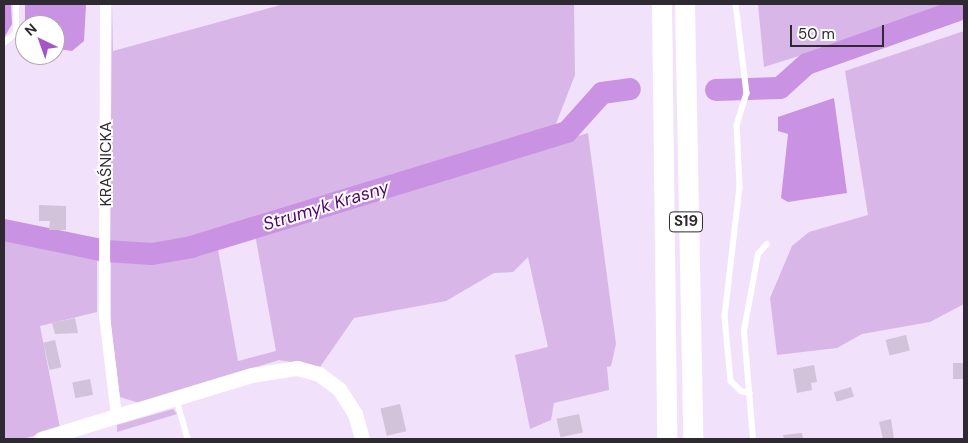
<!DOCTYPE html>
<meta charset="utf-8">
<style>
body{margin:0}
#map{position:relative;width:968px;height:443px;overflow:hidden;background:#f2e1fb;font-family:"DM Sans",sans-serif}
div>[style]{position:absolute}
.green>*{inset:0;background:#d8b6e8}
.water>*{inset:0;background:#ca92e3}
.river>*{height:22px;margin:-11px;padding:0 11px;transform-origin:11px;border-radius:11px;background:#ca92e3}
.building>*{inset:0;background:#d2c2da;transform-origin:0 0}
.lane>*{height:5.5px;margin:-2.75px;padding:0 2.75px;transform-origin:2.75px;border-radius:2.75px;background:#fff}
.street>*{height:11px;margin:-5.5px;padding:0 5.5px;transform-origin:5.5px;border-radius:5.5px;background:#fff}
.secondary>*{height:15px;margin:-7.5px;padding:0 7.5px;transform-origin:7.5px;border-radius:7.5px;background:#fff}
.highway>*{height:20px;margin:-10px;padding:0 10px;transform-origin:10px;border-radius:10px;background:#fff}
span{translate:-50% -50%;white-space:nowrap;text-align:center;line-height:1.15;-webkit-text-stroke:4px #fff;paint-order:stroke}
.shield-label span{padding:1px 4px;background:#fff;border:1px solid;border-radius:4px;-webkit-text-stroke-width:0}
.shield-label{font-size:15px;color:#2f2932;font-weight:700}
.street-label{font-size:16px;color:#2f2932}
.water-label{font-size:18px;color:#53066c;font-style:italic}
.frame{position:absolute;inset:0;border:5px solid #2f2932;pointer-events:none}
.north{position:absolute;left:15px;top:15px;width:50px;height:50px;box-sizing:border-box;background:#fff;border:1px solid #aca9ad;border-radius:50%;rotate:318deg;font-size:14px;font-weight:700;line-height:20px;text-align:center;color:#2f2932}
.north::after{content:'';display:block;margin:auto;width:18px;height:22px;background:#a556c6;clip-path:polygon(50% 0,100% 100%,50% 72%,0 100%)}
.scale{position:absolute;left:790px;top:25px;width:94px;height:22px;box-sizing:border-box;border:2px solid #2f2932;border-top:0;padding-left:6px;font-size:15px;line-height:18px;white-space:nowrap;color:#2f2932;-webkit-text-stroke:4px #fff;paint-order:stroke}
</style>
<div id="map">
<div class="green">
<div style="clip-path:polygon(112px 4px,113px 51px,284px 4px,574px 4px,575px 75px,552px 134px,191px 245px,152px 252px,110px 250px)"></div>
<div style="clip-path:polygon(758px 4px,964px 4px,764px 67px)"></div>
<div style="clip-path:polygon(964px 31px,964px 304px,930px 322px,862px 334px,837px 348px,777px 355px,770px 298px,792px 246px,809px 232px,868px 215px,845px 71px)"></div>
<div style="clip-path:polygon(588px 133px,616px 344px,611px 366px,607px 367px,609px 390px,554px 403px,551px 420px,530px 429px,515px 355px,548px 347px,528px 257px,513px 272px,494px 273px,446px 301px,354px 318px,320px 367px,279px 360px,139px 403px,120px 397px,111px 327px,111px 256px,152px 258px,217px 244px,238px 361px,276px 351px,255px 234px)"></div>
<div style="clip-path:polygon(4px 233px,97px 253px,97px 312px,40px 326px,60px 428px,23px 439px,4px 439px)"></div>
<div style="clip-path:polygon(173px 409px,177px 414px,117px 432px,117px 425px)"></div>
</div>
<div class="water">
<div style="clip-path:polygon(4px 4px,11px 4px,12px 24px,4px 38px)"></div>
<div style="clip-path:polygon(25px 4px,86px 4px,84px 41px,72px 51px,59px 49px,55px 25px,25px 25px)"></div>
<div style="clip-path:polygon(834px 98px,847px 193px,788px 202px,781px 198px,788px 134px,778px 131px,778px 117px)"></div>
</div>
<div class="river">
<div style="left:716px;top:90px;width:64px;rotate:-1.8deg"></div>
<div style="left:780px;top:88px;width:36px;rotate:-42deg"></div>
<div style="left:807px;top:64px;width:167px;rotate:-19.6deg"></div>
<div style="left:4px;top:230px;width:103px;rotate:11.7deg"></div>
<div style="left:105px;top:251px;width:47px;rotate:3.7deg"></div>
<div style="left:152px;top:254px;width:40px;rotate:-10deg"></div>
<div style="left:191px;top:247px;width:393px;rotate:-17deg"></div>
<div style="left:567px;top:132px;width:52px;rotate:-48.1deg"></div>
<div style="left:602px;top:93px;width:28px;rotate:-8deg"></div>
</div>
<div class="building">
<div style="clip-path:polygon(39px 205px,66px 206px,66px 230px,49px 230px,50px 221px,39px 221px)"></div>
<div style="clip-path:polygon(75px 318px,78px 333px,55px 334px,52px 323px)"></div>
<div style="left:906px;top:335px;width:16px;height:21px;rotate:76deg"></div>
<div style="left:55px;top:340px;width:28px;height:12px;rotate:77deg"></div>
<div style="left:964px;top:363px;width:16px;height:11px;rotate:90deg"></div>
<div style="clip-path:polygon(814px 365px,817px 382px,811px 383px,812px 390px,797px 393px,793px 369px)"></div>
<div style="left:90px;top:379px;width:16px;height:18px;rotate:79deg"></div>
<div style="left:851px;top:387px;width:10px;height:18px;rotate:73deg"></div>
<div style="left:400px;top:404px;width:28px;height:20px;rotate:77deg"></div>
<div style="left:579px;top:414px;width:19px;height:23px;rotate:78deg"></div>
<div style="clip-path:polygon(891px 419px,894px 439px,883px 439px,879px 422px)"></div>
<div style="clip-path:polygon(802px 433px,803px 439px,784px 439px,783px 435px)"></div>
</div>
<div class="lane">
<div style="left:736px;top:4px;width:90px;rotate:83deg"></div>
<div style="left:747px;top:93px;width:34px;rotate:107deg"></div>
<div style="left:737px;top:125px;width:62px;rotate:87.2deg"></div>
<div style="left:740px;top:187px;width:131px;rotate:96.6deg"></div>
<div style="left:725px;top:317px;width:64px;rotate:84.6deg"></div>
<div style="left:731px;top:381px;width:14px;rotate:45deg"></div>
<div style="left:741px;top:391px;width:9px;rotate:13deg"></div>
<div style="left:4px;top:43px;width:16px;rotate:-40deg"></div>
<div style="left:16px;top:33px;width:29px;rotate:-90deg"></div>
<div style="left:177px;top:400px;width:41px;rotate:74.2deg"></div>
<div style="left:753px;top:439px;width:108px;rotate:-94.8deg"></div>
<div style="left:744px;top:331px;width:78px;rotate:-79.7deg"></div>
<div style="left:758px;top:254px;width:13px;rotate:-48deg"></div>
</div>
<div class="street">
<div style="left:105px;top:4px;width:311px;rotate:90.2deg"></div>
<div style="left:104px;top:315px;width:102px;rotate:83.2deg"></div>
</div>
<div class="secondary">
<div style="left:41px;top:439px;width:220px;rotate:-16.9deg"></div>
<div style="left:252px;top:375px;width:46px;rotate:-8.8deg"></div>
<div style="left:297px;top:368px;width:23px;rotate:15deg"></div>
<div style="left:319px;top:374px;width:25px;rotate:37deg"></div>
<div style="left:339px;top:389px;width:30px;rotate:57deg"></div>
<div style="left:355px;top:414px;width:26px;rotate:74deg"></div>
</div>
<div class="highway">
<div style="left:662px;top:4px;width:435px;rotate:89.3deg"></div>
<div style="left:685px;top:4px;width:435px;rotate:88.9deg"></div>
</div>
<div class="shield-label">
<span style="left:686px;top:222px">S19</span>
</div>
<div class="street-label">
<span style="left:106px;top:164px;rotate:-90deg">KRAŚNICKA</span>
</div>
<div class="water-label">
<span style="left:326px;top:206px;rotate:-17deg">Strumyk Krasny</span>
</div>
<div class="frame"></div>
<div class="north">N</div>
<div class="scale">50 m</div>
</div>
